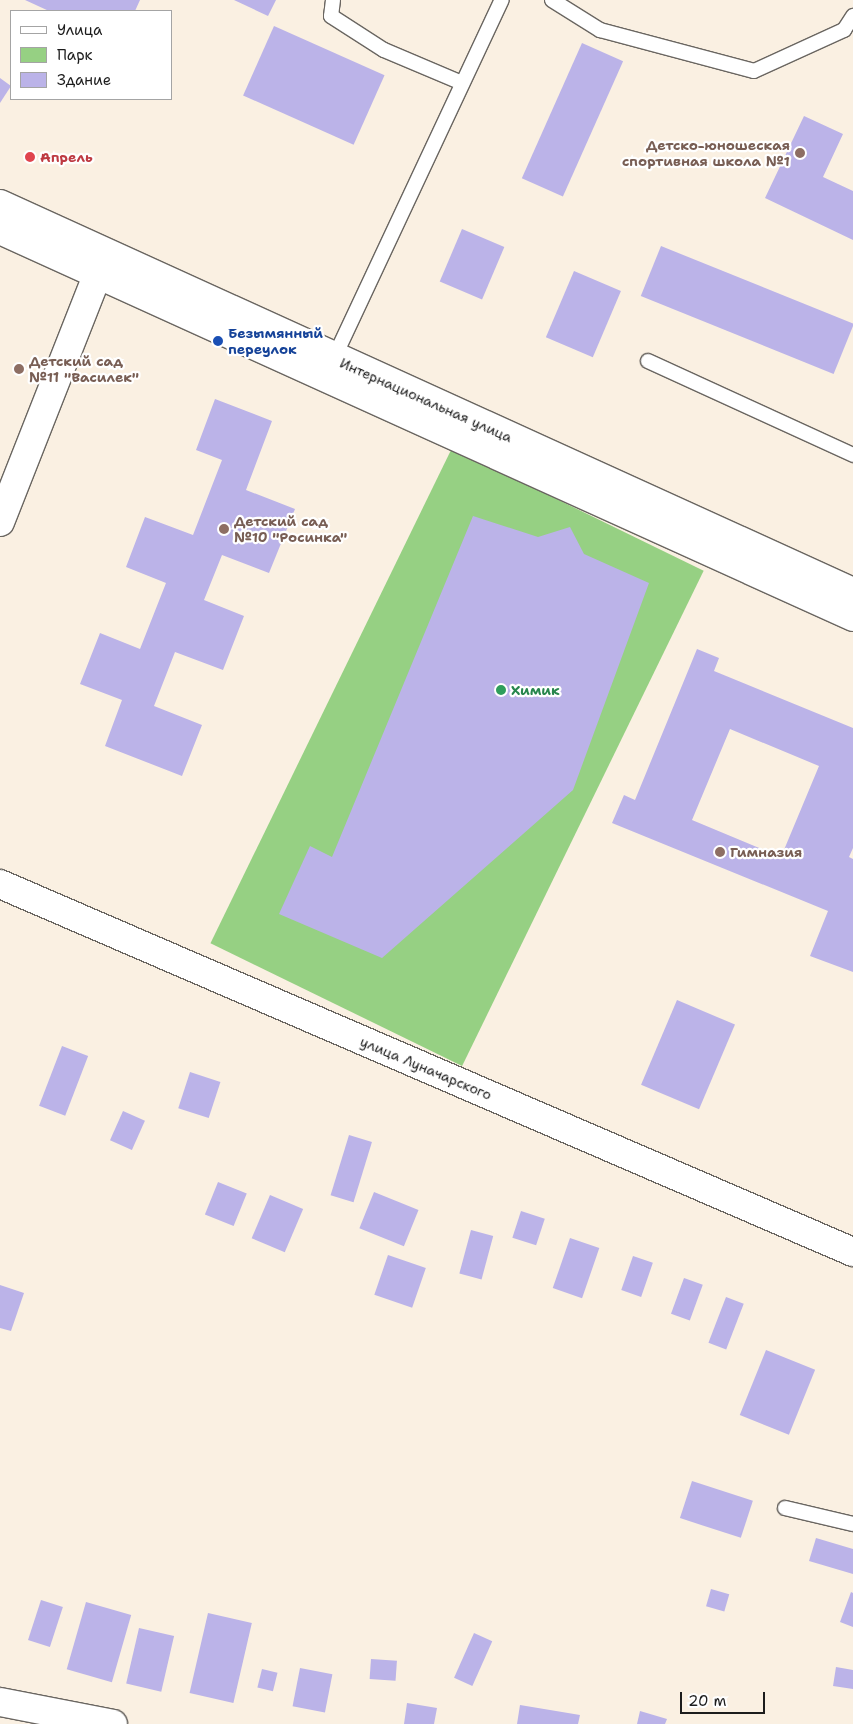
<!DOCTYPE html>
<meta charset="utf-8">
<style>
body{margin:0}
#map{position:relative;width:853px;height:1724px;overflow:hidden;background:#faf0e2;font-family:"Shantell Sans",sans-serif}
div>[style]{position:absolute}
.green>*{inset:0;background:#96d083;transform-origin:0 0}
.building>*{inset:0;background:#bbb3e8;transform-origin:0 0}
.roads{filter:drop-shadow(1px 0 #6a6661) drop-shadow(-1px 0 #6a6661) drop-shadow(0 1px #6a6661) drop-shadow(0 -1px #6a6661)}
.lane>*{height:14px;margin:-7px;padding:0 7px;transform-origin:7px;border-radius:7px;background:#fff}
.street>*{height:28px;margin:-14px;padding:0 14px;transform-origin:14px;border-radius:14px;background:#fff}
.secondary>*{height:28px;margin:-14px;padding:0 14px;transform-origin:14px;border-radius:14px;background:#fff}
.dots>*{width:14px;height:14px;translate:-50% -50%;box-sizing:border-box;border:2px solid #fff;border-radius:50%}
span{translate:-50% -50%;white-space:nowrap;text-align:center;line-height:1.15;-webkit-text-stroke:4.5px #fff;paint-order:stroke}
.education-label{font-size:14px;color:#785e54;font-weight:700}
.right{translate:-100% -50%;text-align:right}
.left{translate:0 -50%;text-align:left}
.health-label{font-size:14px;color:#be3a42;font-weight:700}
.transit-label{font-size:14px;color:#164399;font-weight:700}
.street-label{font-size:14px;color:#1c1c1c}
.leisure-label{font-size:14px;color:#27864d;font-weight:700}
.legend{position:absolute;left:10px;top:10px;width:162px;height:90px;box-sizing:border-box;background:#fff;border:1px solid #a4a4a4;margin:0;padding:6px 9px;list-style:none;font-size:15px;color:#1c1c1c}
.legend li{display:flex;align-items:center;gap:10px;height:25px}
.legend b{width:25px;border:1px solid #a4a4a4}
.scale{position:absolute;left:680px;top:1692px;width:85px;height:22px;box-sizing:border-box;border:2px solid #1c1c1c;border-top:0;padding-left:6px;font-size:15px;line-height:18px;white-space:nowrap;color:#1c1c1c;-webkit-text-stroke:4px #fff;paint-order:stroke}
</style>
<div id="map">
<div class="green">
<div style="left:452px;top:448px;width:280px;height:551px;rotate:26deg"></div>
</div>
<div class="building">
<div style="clip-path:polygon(25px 0,140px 0,135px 11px,49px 11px)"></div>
<div style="clip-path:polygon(234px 0,276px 0,268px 16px)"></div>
<div style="left:274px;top:26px;width:121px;height:76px;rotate:24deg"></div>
<div style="left:582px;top:43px;width:45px;height:148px;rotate:24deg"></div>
<div style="clip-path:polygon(0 78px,11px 86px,0 103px)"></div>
<div style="clip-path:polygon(804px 116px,843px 134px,823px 177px,853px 191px,853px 240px,765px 198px)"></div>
<div style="left:462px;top:229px;width:46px;height:57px;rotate:23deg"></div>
<div style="left:661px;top:246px;width:208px;height:54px;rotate:22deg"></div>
<div style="left:574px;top:271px;width:51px;height:72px;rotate:23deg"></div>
<div style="clip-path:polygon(215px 399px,272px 421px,246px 490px,295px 509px,269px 573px,222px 555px,204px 600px,244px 616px,223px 670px,175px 652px,154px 706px,202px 725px,182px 776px,105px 746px,122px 700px,80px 684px,100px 633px,140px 649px,166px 583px,126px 567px,145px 517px,193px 535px,222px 460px,196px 450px)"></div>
<div style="clip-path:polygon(473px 516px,538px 537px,570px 527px,584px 554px,649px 583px,573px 790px,382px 958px,279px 914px,310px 846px,332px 857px)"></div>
<div style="clip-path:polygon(evenodd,697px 649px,719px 658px,714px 671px,853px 728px,853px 848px,849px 857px,853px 859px,853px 972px,810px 956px,828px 911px,612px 823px,624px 795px,635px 800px,697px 649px,730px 729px,819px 766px,781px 857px,692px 820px,730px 729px)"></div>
<div style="left:677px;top:1000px;width:63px;height:92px;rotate:23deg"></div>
<div style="left:62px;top:1046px;width:28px;height:64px;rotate:21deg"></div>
<div style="left:190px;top:1072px;width:32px;height:38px;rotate:18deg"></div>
<div style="left:123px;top:1111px;width:24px;height:32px;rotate:24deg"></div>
<div style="left:349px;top:1135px;width:24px;height:63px;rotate:17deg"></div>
<div style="left:218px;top:1182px;width:31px;height:35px;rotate:22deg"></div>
<div style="left:374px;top:1192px;width:48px;height:39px;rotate:22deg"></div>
<div style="left:270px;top:1195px;width:36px;height:47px;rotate:23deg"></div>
<div style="left:521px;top:1211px;width:25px;height:28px;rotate:18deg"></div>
<div style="left:471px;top:1230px;width:23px;height:45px;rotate:15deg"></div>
<div style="left:570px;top:1238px;width:31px;height:53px;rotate:19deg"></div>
<div style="left:388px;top:1255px;width:40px;height:42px;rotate:19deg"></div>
<div style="left:633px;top:1256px;width:21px;height:36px;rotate:19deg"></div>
<div style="left:684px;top:1278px;width:20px;height:38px;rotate:20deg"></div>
<div style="clip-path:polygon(0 1285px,24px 1293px,11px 1331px,0 1328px)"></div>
<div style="left:726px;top:1297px;width:19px;height:49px;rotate:21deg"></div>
<div style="left:766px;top:1350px;width:53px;height:70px;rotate:22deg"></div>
<div style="left:692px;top:1481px;width:64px;height:39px;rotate:18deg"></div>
<div style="clip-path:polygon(816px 1538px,853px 1549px,853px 1574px,809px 1561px)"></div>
<div style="left:711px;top:1589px;width:19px;height:18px;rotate:16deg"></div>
<div style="clip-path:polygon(851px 1592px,853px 1593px,853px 1627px,840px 1622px)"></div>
<div style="left:41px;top:1600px;width:23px;height:42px;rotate:18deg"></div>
<div style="left:86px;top:1602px;width:47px;height:70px;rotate:16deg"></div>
<div style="left:208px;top:1613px;width:45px;height:82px;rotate:13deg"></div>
<div style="left:139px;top:1628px;width:36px;height:57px;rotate:13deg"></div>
<div style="left:474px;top:1633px;width:20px;height:49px;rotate:24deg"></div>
<div style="left:371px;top:1659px;width:26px;height:20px;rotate:4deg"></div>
<div style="clip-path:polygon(836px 1667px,853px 1670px,853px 1689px,833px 1686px)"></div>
<div style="left:300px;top:1668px;width:33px;height:39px;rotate:11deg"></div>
<div style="left:262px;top:1669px;width:16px;height:19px;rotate:14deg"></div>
<div style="clip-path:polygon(407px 1703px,437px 1708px,434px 1724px,404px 1724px)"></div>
<div style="clip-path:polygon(520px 1705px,580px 1715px,578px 1724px,517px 1724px)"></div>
<div style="clip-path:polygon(640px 1711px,667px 1719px,665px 1724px,637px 1724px)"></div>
</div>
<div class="roads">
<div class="lane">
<div style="left:333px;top:0;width:16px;rotate:97deg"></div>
<div style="left:331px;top:16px;width:63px;rotate:32.7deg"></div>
<div style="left:384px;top:50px;width:85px;rotate:22.9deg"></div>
<div style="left:552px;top:0;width:57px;rotate:32deg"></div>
<div style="left:600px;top:30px;width:159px;rotate:14.9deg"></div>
<div style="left:754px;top:71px;width:99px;rotate:-24.5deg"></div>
<div style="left:844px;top:30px;width:17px;rotate:-57deg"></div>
<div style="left:334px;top:358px;width:395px;rotate:-64.9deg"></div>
<div style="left:648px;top:361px;width:226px;rotate:24.6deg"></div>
<div style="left:785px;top:1508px;width:70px;rotate:13.2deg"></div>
</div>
<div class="street">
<div style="left:0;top:522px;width:289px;rotate:-68.5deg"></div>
<div style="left:0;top:1702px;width:115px;rotate:11deg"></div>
</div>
<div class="secondary">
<div style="left:0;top:204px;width:937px;rotate:24.46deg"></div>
<div style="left:0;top:230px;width:937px;rotate:24.4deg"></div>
<div style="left:0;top:884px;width:929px;rotate:23.34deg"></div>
</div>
</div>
<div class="dots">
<div style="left:800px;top:153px;background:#8d6e63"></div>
<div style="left:30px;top:157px;background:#e0444e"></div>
<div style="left:218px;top:341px;background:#1a4fb4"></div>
<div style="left:19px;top:369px;background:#8d6e63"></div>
<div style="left:224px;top:529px;background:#8d6e63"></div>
<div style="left:501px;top:690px;background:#2e9e5b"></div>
<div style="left:720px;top:852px;background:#8d6e63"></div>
</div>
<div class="education-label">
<span class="right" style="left:790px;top:153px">Детско-юношеская<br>спортивная школа №1</span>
<span class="left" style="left:29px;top:369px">Детский сад<br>№11 "Василек"</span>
<span class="left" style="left:234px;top:529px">Детский сад<br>№10 "Росинка"</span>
<span class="left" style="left:730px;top:852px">Гимназия</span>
</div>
<div class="health-label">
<span class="left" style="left:40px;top:157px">Апрель</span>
</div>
<div class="transit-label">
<span class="left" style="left:228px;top:341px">Безымянный<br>переулок</span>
</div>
<div class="street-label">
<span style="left:426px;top:400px;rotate:24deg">Интернациональная улица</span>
<span style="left:426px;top:1068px;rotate:23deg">улица Луначарского</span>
</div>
<div class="leisure-label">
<span class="left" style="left:511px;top:690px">Химик</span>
</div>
<ul class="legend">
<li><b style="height:6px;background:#fff"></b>Улица</li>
<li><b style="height:14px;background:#96d083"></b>Парк</li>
<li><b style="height:14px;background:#bbb3e8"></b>Здание</li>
</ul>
<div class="scale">20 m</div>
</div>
